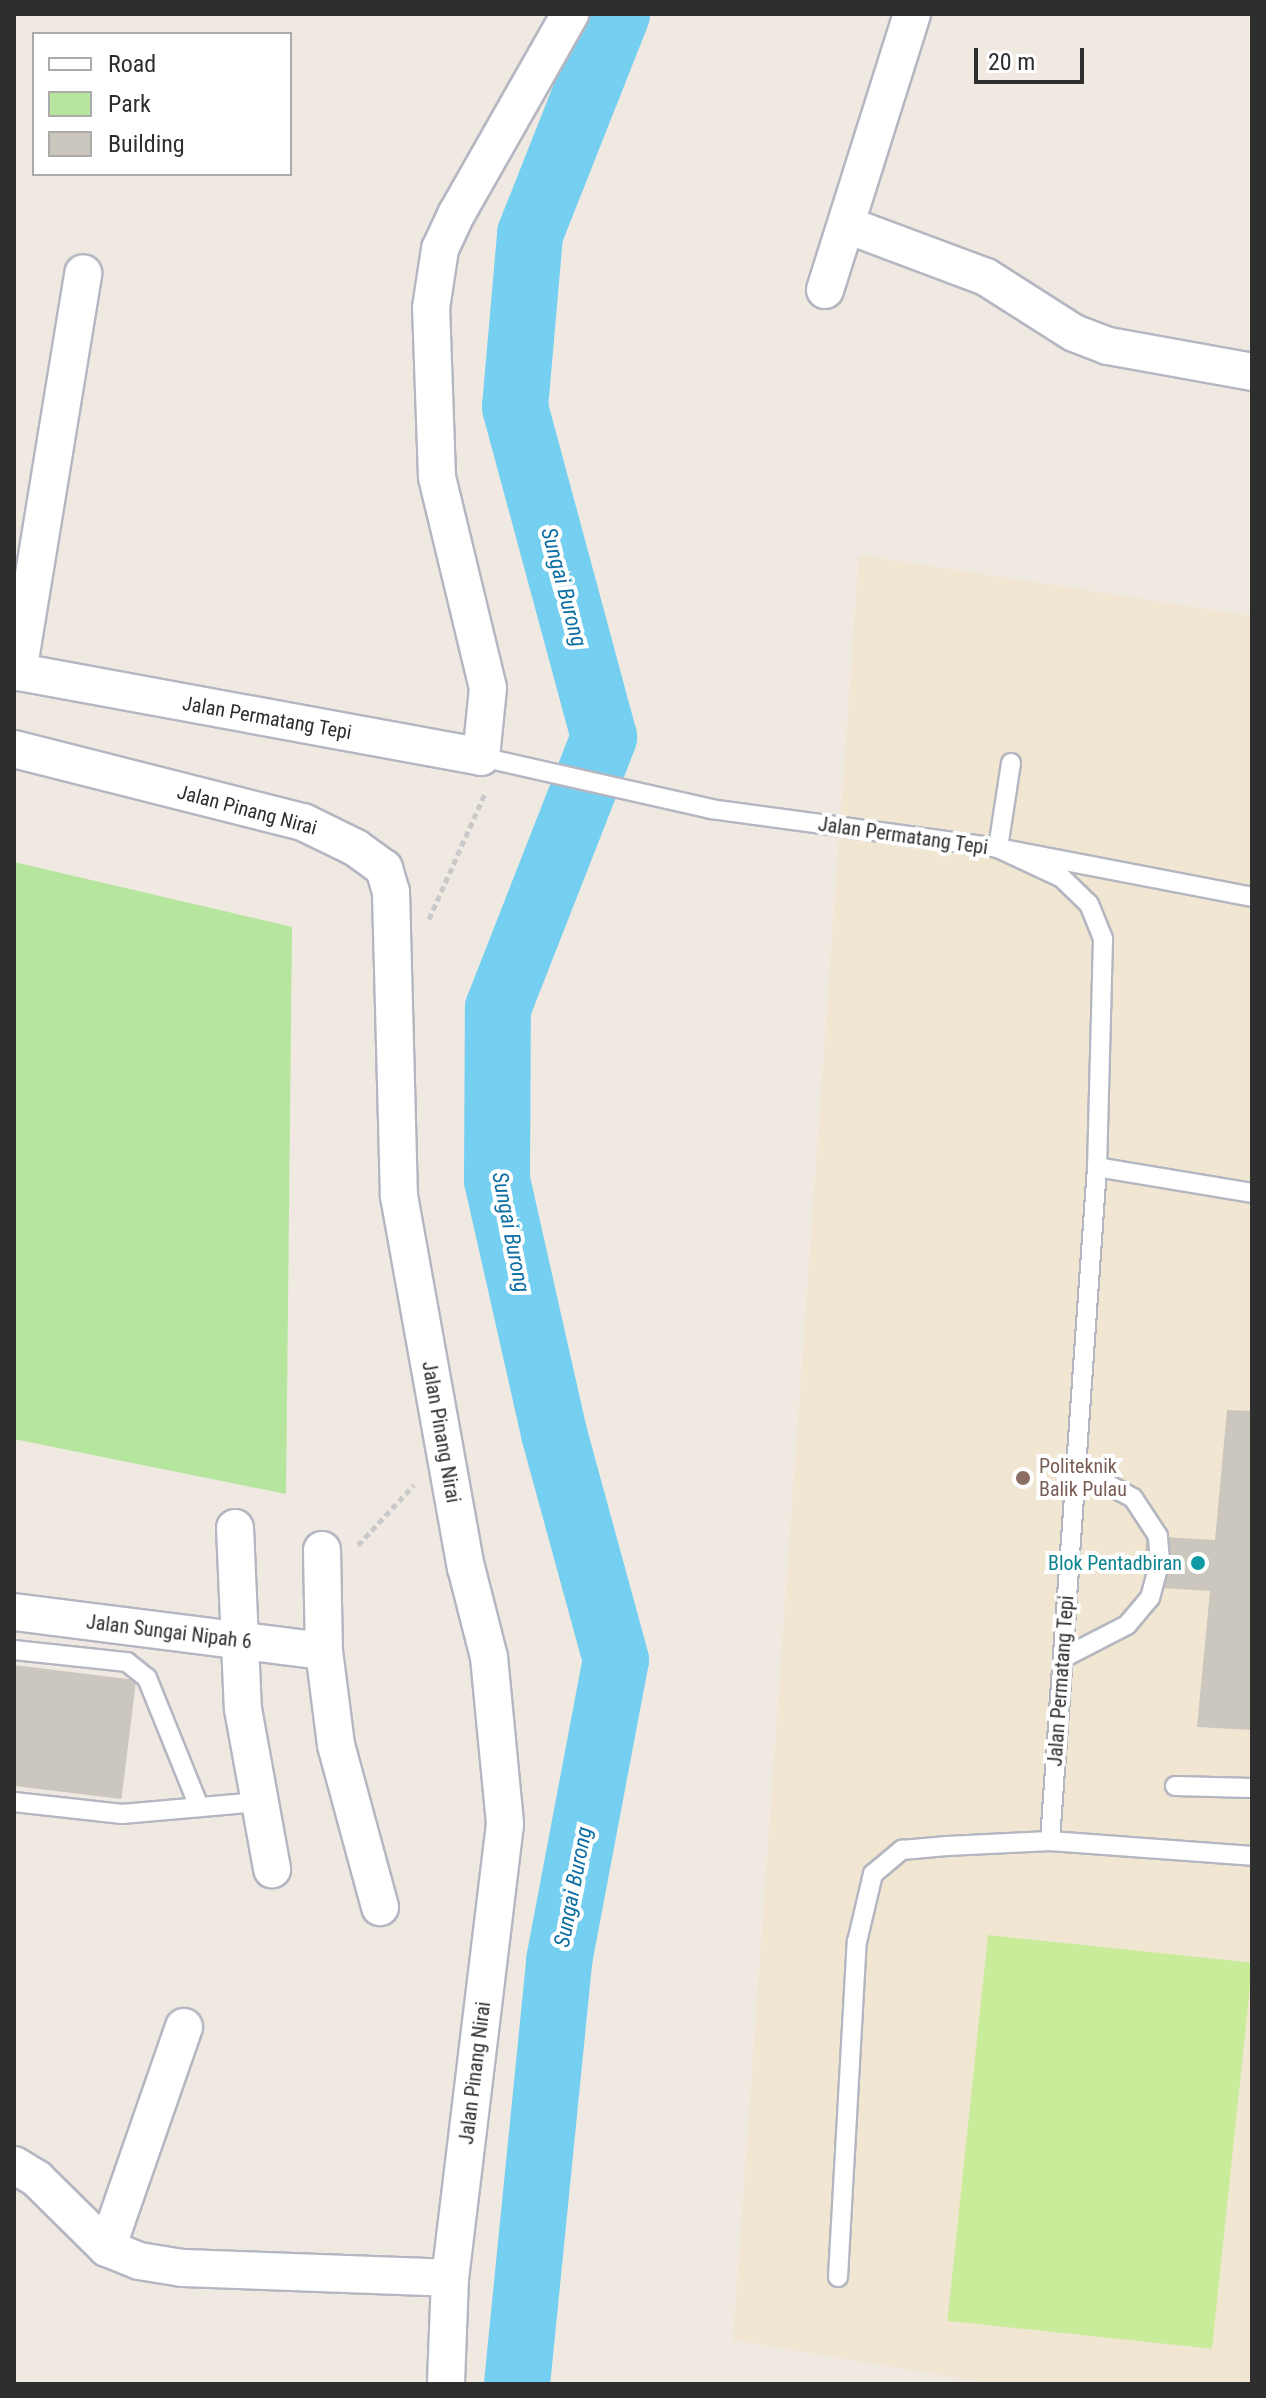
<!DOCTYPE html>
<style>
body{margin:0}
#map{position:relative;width:1266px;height:2398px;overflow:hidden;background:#efe9e1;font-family:"Roboto Condensed",sans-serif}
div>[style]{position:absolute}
.education>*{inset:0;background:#f0e6d1}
.green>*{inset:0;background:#b6e59e}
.pitch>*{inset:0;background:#c9ec9a;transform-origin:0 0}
.river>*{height:66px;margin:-33px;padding:0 33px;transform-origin:33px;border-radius:33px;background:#75cff0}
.building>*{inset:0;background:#cbc7bf;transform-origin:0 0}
.path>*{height:5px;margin-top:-2.5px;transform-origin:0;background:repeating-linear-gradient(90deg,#c9c9c9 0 6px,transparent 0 10px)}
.roads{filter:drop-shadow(2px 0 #b4b7c1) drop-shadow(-2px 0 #b4b7c1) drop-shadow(0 2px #b4b7c1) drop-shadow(0 -2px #b4b7c1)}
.service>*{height:18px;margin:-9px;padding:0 9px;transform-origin:9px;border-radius:9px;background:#fff}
.minor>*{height:36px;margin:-18px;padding:0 18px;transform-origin:18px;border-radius:18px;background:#fff}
.dots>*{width:22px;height:22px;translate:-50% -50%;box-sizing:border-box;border:4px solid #fff;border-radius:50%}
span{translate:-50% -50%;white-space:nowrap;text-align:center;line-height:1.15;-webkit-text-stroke:8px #fff;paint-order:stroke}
.street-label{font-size:20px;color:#2e2e2e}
.education-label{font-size:20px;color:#785e54}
.left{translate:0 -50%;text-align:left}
.culture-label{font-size:20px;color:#0d838f}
.right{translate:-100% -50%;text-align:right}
.water-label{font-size:22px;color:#0d6fa3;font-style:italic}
.frame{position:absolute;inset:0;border:16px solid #2e2e2e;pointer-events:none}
.legend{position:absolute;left:32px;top:32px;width:260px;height:144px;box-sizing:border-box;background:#fff;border:2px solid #ababab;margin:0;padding:10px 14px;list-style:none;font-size:24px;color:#2e2e2e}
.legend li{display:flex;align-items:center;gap:16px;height:40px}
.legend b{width:40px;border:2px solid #ababab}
.scale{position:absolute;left:974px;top:48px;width:110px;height:36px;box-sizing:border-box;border:4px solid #2e2e2e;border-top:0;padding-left:10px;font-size:24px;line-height:28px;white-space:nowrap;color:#2e2e2e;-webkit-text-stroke:6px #fff;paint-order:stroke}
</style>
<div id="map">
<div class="education">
<div style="clip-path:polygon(859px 555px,1252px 616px,1252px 2384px,994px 2384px,733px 2340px)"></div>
</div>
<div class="green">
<div style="clip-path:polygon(14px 862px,292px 927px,286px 1494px,14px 1439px)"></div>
</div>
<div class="pitch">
<div style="left:988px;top:1935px;width:266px;height:388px;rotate:6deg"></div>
</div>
<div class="river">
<div style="left:517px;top:2384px;width:425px;rotate:-84.3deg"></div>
<div style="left:559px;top:1961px;width:306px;rotate:-79.3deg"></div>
<div style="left:616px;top:1660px;width:235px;rotate:-105.3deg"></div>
<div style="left:554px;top:1433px;width:259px;rotate:-102.7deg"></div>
<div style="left:497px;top:1180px;width:172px;rotate:-89.7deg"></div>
<div style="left:498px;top:1008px;width:291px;rotate:-68.6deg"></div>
<div style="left:604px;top:737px;width:342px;rotate:-105.1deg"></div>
<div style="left:515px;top:407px;width:174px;rotate:-85deg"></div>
<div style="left:530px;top:234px;width:237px;rotate:-68.4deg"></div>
</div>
<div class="building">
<div style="clip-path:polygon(1227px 1410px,1252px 1411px,1252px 1730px,1197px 1727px,1210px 1591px,1144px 1587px,1146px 1536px,1215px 1540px)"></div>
<div style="left:14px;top:1665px;width:123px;height:120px;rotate:7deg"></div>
</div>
<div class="path">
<div style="left:429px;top:919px;width:138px;rotate:-66deg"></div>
<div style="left:358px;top:1545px;width:82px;rotate:-47deg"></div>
</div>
<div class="roads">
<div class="service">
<div style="left:481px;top:757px;width:236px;rotate:12.7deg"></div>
<div style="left:711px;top:809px;width:290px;rotate:7.7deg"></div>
<div style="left:998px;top:848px;width:71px;rotate:25.1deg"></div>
<div style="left:1062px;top:878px;width:37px;rotate:44deg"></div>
<div style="left:1089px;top:904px;width:38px;rotate:68deg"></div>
<div style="left:1103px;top:939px;width:228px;rotate:91.5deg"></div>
<div style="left:1097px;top:1167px;width:676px;rotate:93.99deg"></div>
<div style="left:1011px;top:763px;width:86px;rotate:98.7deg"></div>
<div style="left:998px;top:848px;width:259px;rotate:10.9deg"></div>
<div style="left:1097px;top:1167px;width:157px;rotate:9.5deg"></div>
<div style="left:14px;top:1650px;width:114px;rotate:6.1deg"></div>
<div style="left:127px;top:1662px;width:26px;rotate:39deg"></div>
<div style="left:147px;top:1678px;width:139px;rotate:68deg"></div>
<div style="left:1063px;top:1658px;width:72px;rotate:-27.3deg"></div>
<div style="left:1127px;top:1625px;width:35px;rotate:-50deg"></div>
<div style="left:1150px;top:1598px;width:38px;rotate:-75deg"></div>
<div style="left:1160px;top:1561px;width:25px;rotate:-95deg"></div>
<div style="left:1158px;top:1536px;width:45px;rotate:-123.3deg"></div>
<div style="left:1133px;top:1498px;width:65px;rotate:-151.5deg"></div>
<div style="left:1175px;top:1786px;width:77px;rotate:1.5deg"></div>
<div style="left:14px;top:1802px;width:109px;rotate:6.3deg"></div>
<div style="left:122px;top:1814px;width:137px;rotate:-5deg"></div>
<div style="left:838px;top:2277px;width:336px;rotate:-86.8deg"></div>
<div style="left:857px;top:1942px;width:70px;rotate:-76.8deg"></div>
<div style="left:873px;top:1874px;width:38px;rotate:-40deg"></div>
<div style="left:902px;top:1850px;width:45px;rotate:-5.1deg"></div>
<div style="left:947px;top:1846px;width:103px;rotate:-2.8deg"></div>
<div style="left:1050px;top:1841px;width:203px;rotate:4.2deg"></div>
</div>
<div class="minor">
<div style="left:847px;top:225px;width:148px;rotate:20.5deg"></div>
<div style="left:986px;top:277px;width:104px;rotate:32.5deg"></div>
<div style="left:1074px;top:333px;width:36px;rotate:21deg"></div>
<div style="left:1108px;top:346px;width:146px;rotate:10.2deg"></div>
<div style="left:825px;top:290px;width:289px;rotate:-72.5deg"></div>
<div style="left:14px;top:671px;width:475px;rotate:10.4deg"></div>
<div style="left:481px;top:757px;width:69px;rotate:-84.2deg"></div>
<div style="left:488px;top:688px;width:217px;rotate:-103.6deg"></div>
<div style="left:437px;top:477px;width:169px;rotate:-92deg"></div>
<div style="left:431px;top:308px;width:60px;rotate:-81.3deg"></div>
<div style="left:440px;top:249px;width:40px;rotate:-65deg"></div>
<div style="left:457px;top:213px;width:229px;rotate:-60.4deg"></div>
<div style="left:18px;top:672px;width:404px;rotate:-80.7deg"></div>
<div style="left:14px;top:749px;width:298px;rotate:14.2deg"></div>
<div style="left:303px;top:822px;width:59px;rotate:26.1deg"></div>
<div style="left:356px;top:848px;width:34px;rotate:36deg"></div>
<div style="left:384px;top:868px;width:25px;rotate:74deg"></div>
<div style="left:391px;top:892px;width:304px;rotate:88.5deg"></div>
<div style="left:399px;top:1196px;width:377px;rotate:79.8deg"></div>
<div style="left:466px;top:1567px;width:93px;rotate:75.7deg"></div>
<div style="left:489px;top:1657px;width:168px;rotate:84.5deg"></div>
<div style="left:505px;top:1824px;width:457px;rotate:96.9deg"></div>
<div style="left:450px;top:2278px;width:106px;rotate:92.2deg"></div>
<div style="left:235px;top:1528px;width:181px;rotate:87.5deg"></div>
<div style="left:243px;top:1709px;width:163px;rotate:79.7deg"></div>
<div style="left:322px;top:1550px;width:101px;rotate:88.9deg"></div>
<div style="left:324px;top:1651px;width:95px;rotate:82.7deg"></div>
<div style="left:336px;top:1745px;width:168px;rotate:74.8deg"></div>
<div style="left:14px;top:1612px;width:312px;rotate:7.2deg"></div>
<div style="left:14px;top:2165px;width:27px;rotate:31deg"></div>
<div style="left:37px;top:2179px;width:98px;rotate:44.6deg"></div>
<div style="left:107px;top:2248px;width:35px;rotate:22deg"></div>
<div style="left:139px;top:2261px;width:44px;rotate:9.2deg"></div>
<div style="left:182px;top:2268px;width:268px;rotate:2.1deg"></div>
<div style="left:107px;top:2248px;width:234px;rotate:-70.8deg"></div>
</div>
</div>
<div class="dots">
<div style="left:1023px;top:1478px;background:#8d6e63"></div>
<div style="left:1198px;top:1563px;background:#0f9aa8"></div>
</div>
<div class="street-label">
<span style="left:267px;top:718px;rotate:10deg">Jalan Permatang Tepi</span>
<span style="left:247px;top:810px;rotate:15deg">Jalan Pinang Nirai</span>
<span style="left:903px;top:836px;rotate:8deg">Jalan Permatang Tepi</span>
<span style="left:441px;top:1432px;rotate:80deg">Jalan Pinang Nirai</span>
<span style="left:169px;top:1632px;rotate:7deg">Jalan Sungai Nipah 6</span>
<span style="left:1061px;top:1681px;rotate:-86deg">Jalan Permatang Tepi</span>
<span style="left:475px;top:2073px;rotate:-83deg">Jalan Pinang Nirai</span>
</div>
<div class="education-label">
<span class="left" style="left:1039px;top:1478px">Politeknik<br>Balik Pulau</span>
</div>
<div class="culture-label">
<span class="right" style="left:1182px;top:1563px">Blok Pentadbiran</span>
</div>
<div class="water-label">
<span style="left:564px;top:587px;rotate:75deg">Sungai Burong</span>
<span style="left:511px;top:1232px;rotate:79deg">Sungai Burong</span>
<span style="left:573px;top:1887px;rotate:-79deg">Sungai Burong</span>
</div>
<div class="frame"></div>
<ul class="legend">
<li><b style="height:10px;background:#fff"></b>Road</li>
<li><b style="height:22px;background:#b6e59e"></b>Park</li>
<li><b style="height:22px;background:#cbc7bf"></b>Building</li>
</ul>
<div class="scale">20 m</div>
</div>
